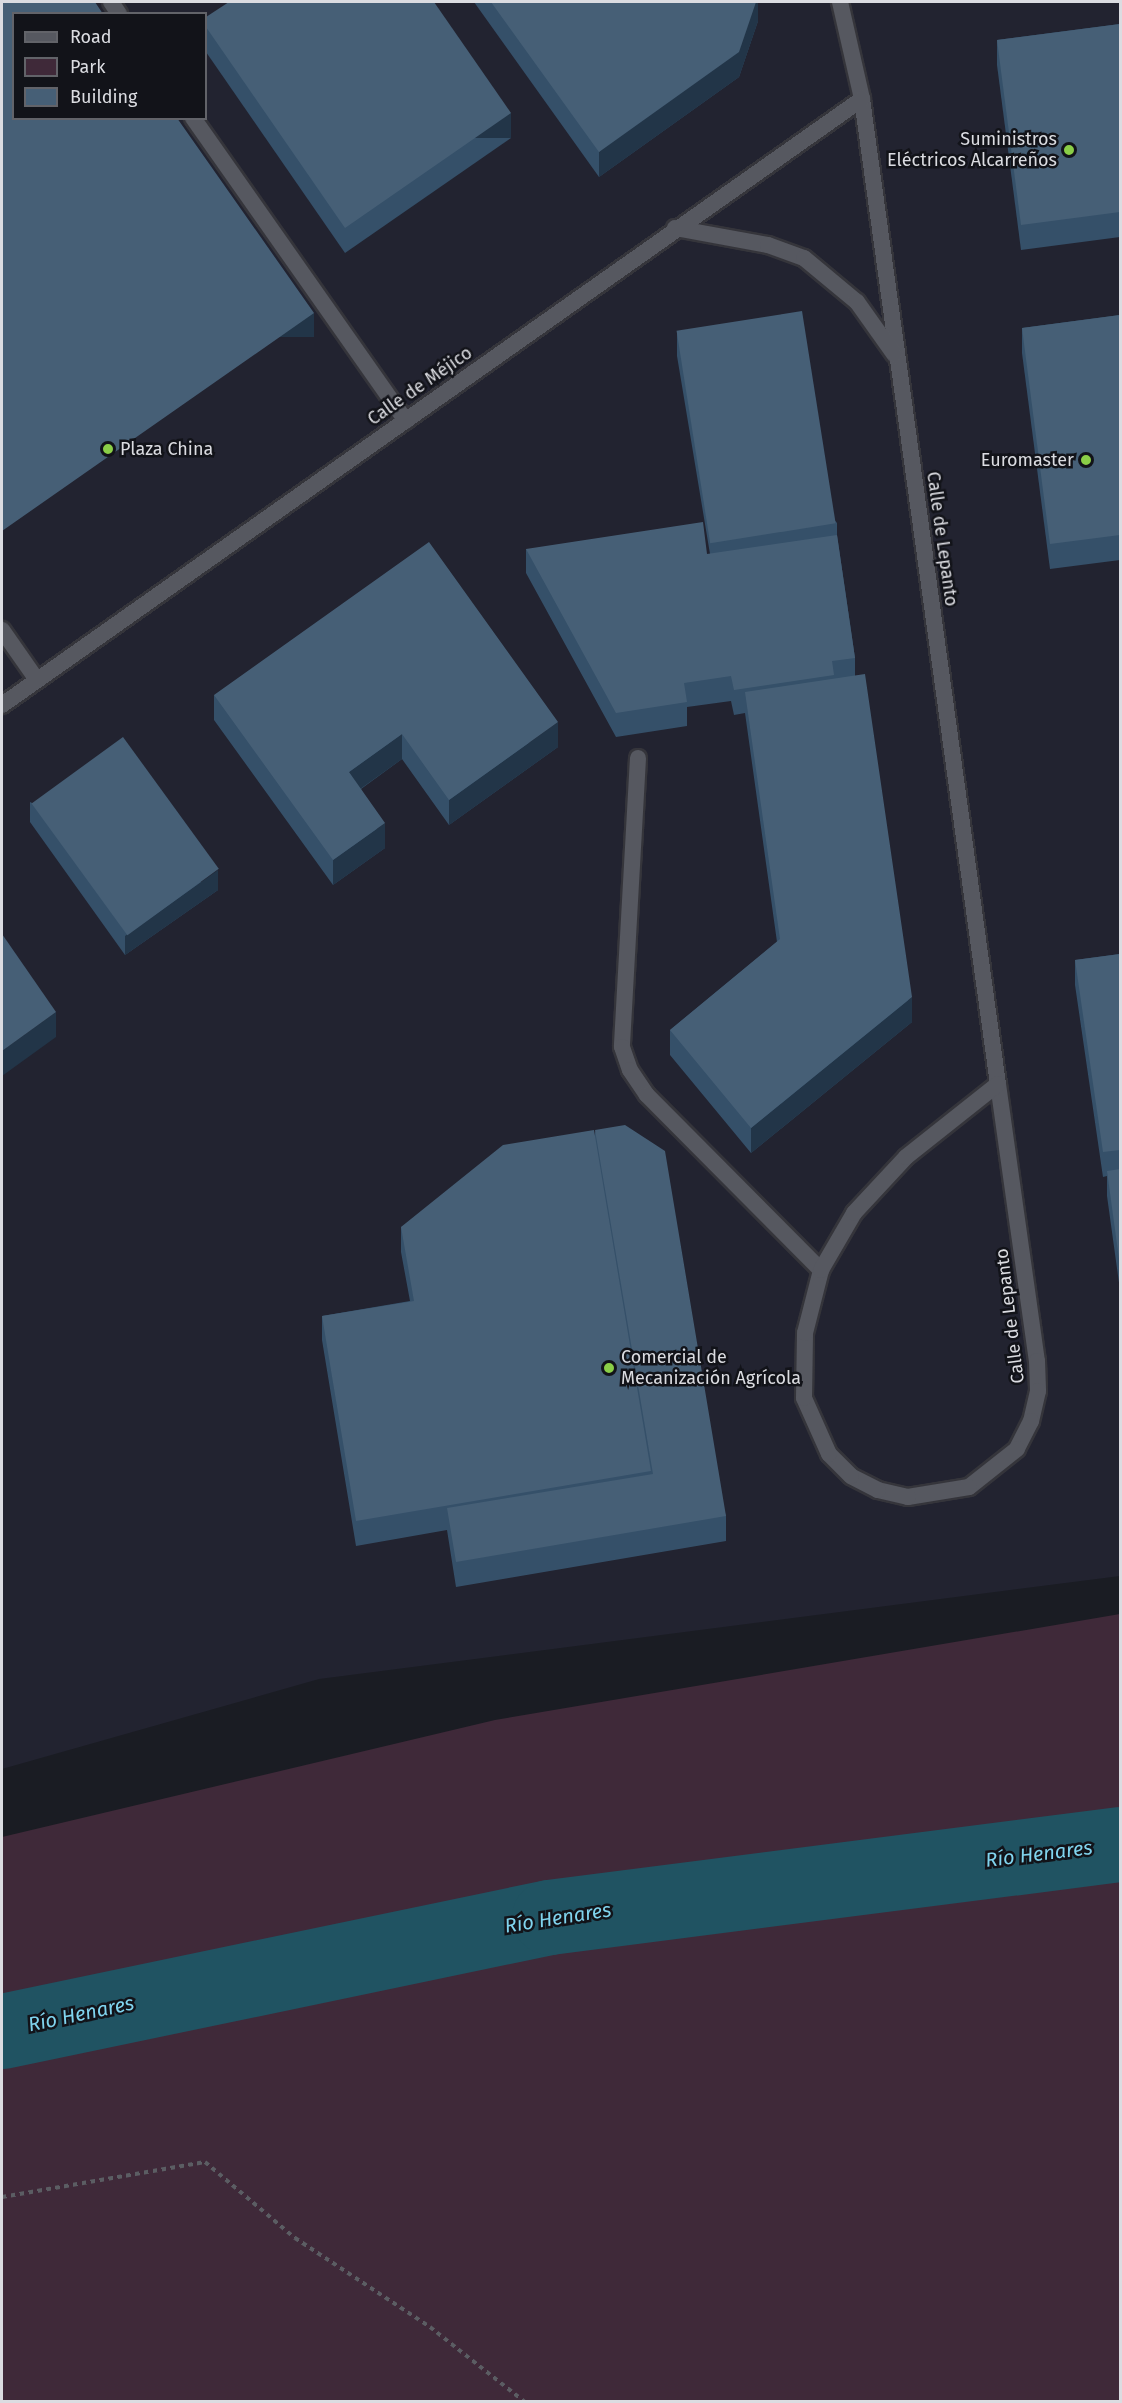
<!DOCTYPE html>
<meta charset="utf-8">
<style>
body{margin:0}
#map{position:relative;width:1122px;height:2403px;overflow:hidden;background:#1a1c23;font-family:"Fira Sans",sans-serif}
div>[style]{position:absolute}
.built>*{inset:0;background:#222330}
.green>*{inset:0;background:#3f2939}
.river>*{height:75px;margin:-37.5px;padding:0 37.5px;transform-origin:37.5px;border-radius:37.5px;background:#205362}
.path>*{height:4px;margin-top:-2px;transform-origin:0;background:repeating-linear-gradient(90deg,#5b5d63 0 4.5px,transparent 0 9px)}
.roads{filter:drop-shadow(2px 0 #35353b) drop-shadow(-2px 0 #35353b) drop-shadow(0 2px #35353b) drop-shadow(0 -2px #35353b)}
.service>*{height:16px;margin:-8px;padding:0 8px;transform-origin:8px;border-radius:8px;background:#565860}
.minor>*{height:16px;margin:-8px;padding:0 8px;transform-origin:8px;border-radius:8px;background:#565860}
.wall>*{inset:0;background:#355069}
.shaded-wall>*{inset:0;background:#223548;transform-origin:0 0}
.building>*{inset:0;background:#465f76;transform-origin:0 0}
.dots>*{width:16px;height:16px;translate:-50% -50%;box-sizing:border-box;border:3px solid #121319;border-radius:50%}
span{translate:-50% -50%;white-space:nowrap;text-align:center;line-height:1.15;-webkit-text-stroke:5px #121319;paint-order:stroke}
.poi-label{font-size:18px;color:#dbdce1}
.right{translate:-100% -50%;text-align:right}
.left{translate:0 -50%;text-align:left}
.street-label{font-size:18px;color:#dbdce1}
.water-label{font-size:20px;color:#80d4ee;font-style:italic}
.frame{position:absolute;inset:0;border:3px solid #dbdce1;pointer-events:none}
.legend{position:absolute;left:12px;top:12px;width:195px;height:108px;box-sizing:border-box;background:#121319;border:2px solid #626369;margin:0;padding:8px 10px;list-style:none;font-size:18px;color:#dbdce1}
.legend li{display:flex;align-items:center;gap:12px;height:30px}
.legend b{width:30px;border:2px solid #626369}
</style>
<div id="map">
<div class="built">
<div style="clip-path:polygon(evenodd,2px 2px,1120px 2px,1120px 1576px,319px 1679px,2px 1769px,2px 2px,14px 14px,206px 14px,206px 118px,14px 118px,14px 14px)"></div>
</div>
<div class="green">
<div style="clip-path:polygon(1120px 1614px,1120px 2401px,2px 2401px,2px 1837px,495px 1720px)"></div>
</div>
<div class="river">
<div style="left:2px;top:2031px;width:559px;rotate:-11.77deg"></div>
<div style="left:549px;top:1917px;width:576px;rotate:-7.29deg"></div>
</div>
<div class="path">
<div style="left:2px;top:2197px;width:206px;rotate:-9.8deg"></div>
<div style="left:205px;top:2162px;width:118px;rotate:40.2deg"></div>
<div style="left:295px;top:2238px;width:162px;rotate:33.4deg"></div>
<div style="left:430px;top:2327px;width:121px;rotate:38.3deg"></div>
</div>
<div class="roads">
<div class="service">
<div style="left:111px;top:2px;width:14px;rotate:56deg"></div>
<div style="left:193px;top:118px;width:370px;rotate:54.9deg"></div>
<div style="left:2px;top:630px;width:61px;rotate:55deg"></div>
<div style="left:638px;top:758px;width:289px;rotate:93.2deg"></div>
<div style="left:622px;top:1047px;width:24px;rotate:71deg"></div>
<div style="left:630px;top:1070px;width:30px;rotate:56deg"></div>
<div style="left:647px;top:1095px;width:247px;rotate:45.2deg"></div>
</div>
<div class="minor">
<div style="left:840px;top:2px;width:99px;rotate:77.2deg"></div>
<div style="left:862px;top:99px;width:994px;rotate:82.14deg"></div>
<div style="left:675px;top:228px;width:95px;rotate:10.4deg"></div>
<div style="left:768px;top:245px;width:38px;rotate:20deg"></div>
<div style="left:804px;top:258px;width:69px;rotate:39.7deg"></div>
<div style="left:857px;top:302px;width:64px;rotate:54.6deg"></div>
<div style="left:2px;top:705px;width:1052px;rotate:-35.17deg"></div>
<div style="left:998px;top:1084px;width:280px;rotate:82deg"></div>
<div style="left:1037px;top:1361px;width:30px;rotate:88deg"></div>
<div style="left:1038px;top:1391px;width:31px;rotate:103deg"></div>
<div style="left:1031px;top:1421px;width:31px;rotate:117deg"></div>
<div style="left:1017px;top:1449px;width:61px;rotate:141.6deg"></div>
<div style="left:969px;top:1487px;width:62px;rotate:170.7deg"></div>
<div style="left:908px;top:1497px;width:31px;rotate:-167deg"></div>
<div style="left:878px;top:1490px;width:30px;rotate:-153deg"></div>
<div style="left:851px;top:1476px;width:31px;rotate:-135deg"></div>
<div style="left:829px;top:1454px;width:61px;rotate:-114.1deg"></div>
<div style="left:804px;top:1398px;width:65px;rotate:-89.1deg"></div>
<div style="left:805px;top:1333px;width:65px;rotate:-75.7deg"></div>
<div style="left:821px;top:1270px;width:66px;rotate:-59.9deg"></div>
<div style="left:854px;top:1213px;width:76px;rotate:-47.1deg"></div>
<div style="left:906px;top:1157px;width:117px;rotate:-38.4deg"></div>
</div>
</div>
<div class="wall">
<div style="clip-path:polygon(474px 2px,758px 2px,758px 21px,739px 77px,599px 177px)"></div>
<div style="clip-path:polygon(206px 17px,511px 138px,345px 253px,206px 52px)"></div>
<div style="clip-path:polygon(1120px 24px,1120px 237px,1021px 250px,997px 65px,997px 40px)"></div>
<div style="clip-path:polygon(1120px 315px,1120px 560px,1050px 569px,1022px 353px,1022px 328px)"></div>
<div style="clip-path:polygon(677px 332px,837px 523px,837px 535px,855px 658px,855px 676px,912px 1022px,751px 1153px,670px 1055px,670px 1030px,777px 942px,745px 713px,734px 715px,731px 701px,687px 707px,687px 726px,616px 737px,526px 573px,526px 549px,710px 554px,677px 356px)"></div>
<div style="clip-path:polygon(214px 695px,558px 747px,449px 825px,402px 759px,361px 789px,385px 848px,333px 885px,214px 720px)"></div>
<div style="clip-path:polygon(30px 802px,218px 890px,125px 955px,30px 822px)"></div>
<div style="clip-path:polygon(1120px 954px,1120px 1290px,1107px 1196px,1107px 1176px,1103px 1177px,1075px 985px,1075px 960px)"></div>
<div style="clip-path:polygon(595px 1130px,726px 1516px,726px 1541px,456px 1587px,447px 1530px,356px 1546px,322px 1340px,322px 1316px,410px 1301px,401px 1252px,401px 1227px,595px 1140px)"></div>
</div>
<div class="shaded-wall">
<div style="clip-path:polygon(756px 2px,758px 2px,758px 21px,739px 77px,599px 177px,599px 152px)"></div>
<div style="left:511px;top:113px;width:25px;height:202px;rotate:90deg"></div>
<div style="left:314px;top:313px;width:24px;height:381px;rotate:90deg"></div>
<div style="clip-path:polygon(558px 722px,558px 747px,449px 825px,449px 800px)"></div>
<div style="clip-path:polygon(402px 734px,402px 759px,349px 797px,349px 772px)"></div>
<div style="clip-path:polygon(385px 823px,385px 848px,333px 885px,333px 860px)"></div>
<div style="clip-path:polygon(218px 870px,218px 890px,125px 955px,125px 936px)"></div>
<div style="clip-path:polygon(912px 997px,912px 1022px,751px 1153px,751px 1128px)"></div>
<div style="clip-path:polygon(56px 1012px,56px 1037px,2px 1076px,2px 1051px)"></div>
</div>
<div class="building">
<div style="clip-path:polygon(2px 2px,95px 2px,103px 14px,14px 14px,14px 118px,177px 118px,314px 313px,2px 531px)"></div>
<div style="clip-path:polygon(229px 2px,434px 2px,511px 113px,345px 228px,206px 27px,206px 17px)"></div>
<div style="clip-path:polygon(491px 2px,756px 2px,739px 52px,599px 152px)"></div>
<div style="clip-path:polygon(1120px 24px,1120px 212px,1021px 225px,997px 40px)"></div>
<div style="left:802px;top:311px;width:215px;height:127px;rotate:81deg"></div>
<div style="clip-path:polygon(1120px 315px,1120px 535px,1050px 544px,1022px 328px)"></div>
<div style="clip-path:polygon(703px 522px,707px 554px,837px 535px,855px 658px,832px 661px,834px 675px,734px 690px,731px 676px,684px 683px,687px 702px,616px 713px,526px 549px)"></div>
<div style="clip-path:polygon(429px 542px,558px 722px,449px 800px,402px 734px,349px 772px,385px 823px,333px 860px,214px 695px)"></div>
<div style="clip-path:polygon(865px 674px,912px 997px,751px 1128px,670px 1030px,780px 939px,745px 692px)"></div>
<div style="left:123px;top:737px;width:163px;height:113px;rotate:54deg"></div>
<div style="clip-path:polygon(2px 934px,56px 1012px,2px 1051px)"></div>
<div style="clip-path:polygon(1120px 954px,1120px 1150px,1103px 1152px,1075px 960px)"></div>
<div style="clip-path:polygon(625px 1125px,665px 1151px,726px 1516px,456px 1562px,447px 1508px,653px 1474px,595px 1130px)"></div>
<div style="clip-path:polygon(594px 1130px,651px 1471px,356px 1521px,322px 1316px,414px 1301px,401px 1227px,503px 1145px)"></div>
<div style="clip-path:polygon(1120px 1169px,1120px 1266px,1107px 1171px)"></div>
</div>
<div class="dots">
<div style="left:1069px;top:150px;background:#8ace47"></div>
<div style="left:108px;top:449px;background:#8ace47"></div>
<div style="left:1086px;top:460px;background:#8ace47"></div>
<div style="left:609px;top:1368px;background:#8ace47"></div>
</div>
<div class="poi-label">
<span class="right" style="left:1057px;top:150px">Suministros<br>Eléctricos Alcarreños</span>
<span class="left" style="left:120px;top:449px">Plaza China</span>
<span class="right" style="left:1074px;top:460px">Euromaster</span>
<span class="left" style="left:621px;top:1368px">Comercial de<br>Mecanización Agrícola</span>
</div>
<div class="street-label">
<span style="left:420px;top:386px;rotate:-35deg">Calle de Méjico</span>
<span style="left:942px;top:539px;rotate:82deg">Calle de Lepanto</span>
<span style="left:1010px;top:1316px;rotate:-97deg">Calle de Lepanto</span>
</div>
<div class="water-label">
<span style="left:1039px;top:1854px;rotate:-7deg">Río Henares</span>
<span style="left:558px;top:1918px;rotate:-9deg">Río Henares</span>
<span style="left:81px;top:2014px;rotate:-12deg">Río Henares</span>
</div>
<div class="frame"></div>
<ul class="legend">
<li><b style="height:8px;background:#565860"></b>Road</li>
<li><b style="height:16px;background:#3f2939"></b>Park</li>
<li><b style="height:16px;background:#465f76"></b>Building</li>
</ul>
</div>
